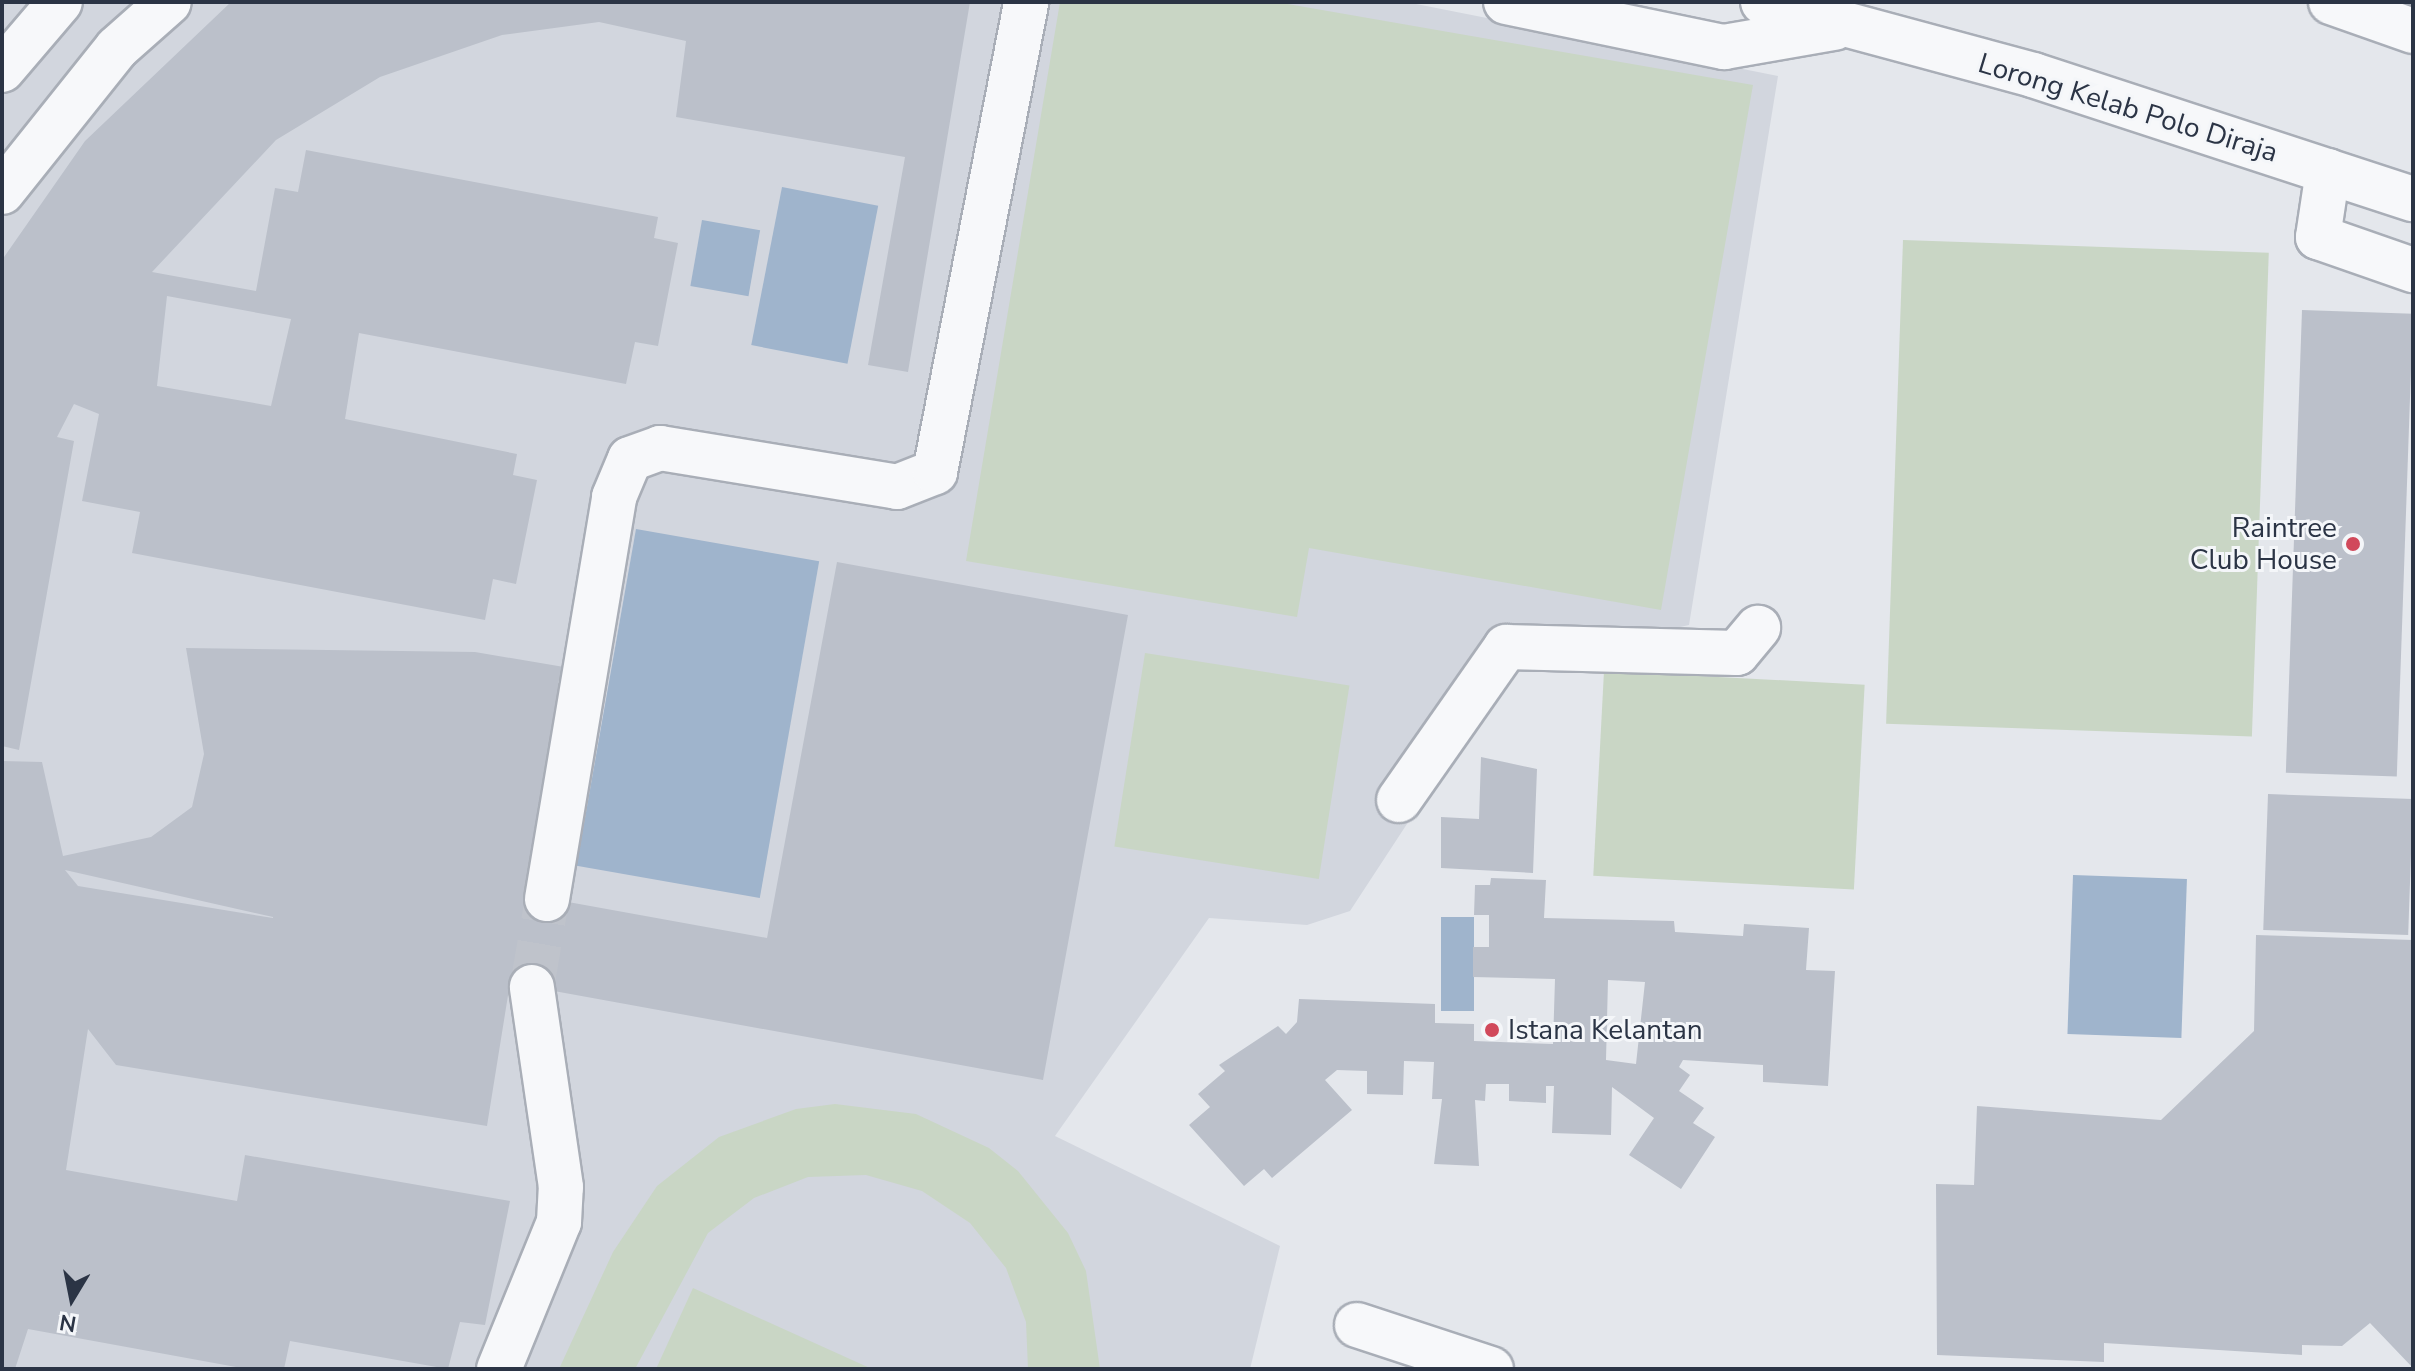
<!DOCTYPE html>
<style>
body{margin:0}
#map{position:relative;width:2415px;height:1371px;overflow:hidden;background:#e4e7ec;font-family:"Nunito Sans",sans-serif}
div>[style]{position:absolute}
.built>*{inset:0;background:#d2d6de}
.green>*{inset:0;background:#c9d6c5;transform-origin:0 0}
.water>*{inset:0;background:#9fb4cc;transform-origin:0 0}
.building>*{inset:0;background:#bbc0ca;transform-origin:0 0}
.minor-tunnel>*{height:44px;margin-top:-22px;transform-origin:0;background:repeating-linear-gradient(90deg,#bfc3cb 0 44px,transparent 0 66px)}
.roads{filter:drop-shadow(2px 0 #a9aeb7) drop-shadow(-2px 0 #a9aeb7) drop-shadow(0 2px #a9aeb7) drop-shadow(0 -2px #a9aeb7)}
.minor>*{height:44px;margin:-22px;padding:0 22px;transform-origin:22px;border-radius:22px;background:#f7f8fa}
.dots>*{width:22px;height:22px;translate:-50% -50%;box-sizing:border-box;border:4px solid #f4f6f9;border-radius:50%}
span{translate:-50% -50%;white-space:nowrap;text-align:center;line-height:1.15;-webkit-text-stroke:6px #f4f6f9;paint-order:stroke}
.street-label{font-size:28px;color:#2b3445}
.poi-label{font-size:28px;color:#2b3445}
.right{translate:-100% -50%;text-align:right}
.left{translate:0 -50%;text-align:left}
.frame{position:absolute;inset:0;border:4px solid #2b3445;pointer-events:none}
.north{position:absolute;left:32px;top:1259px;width:80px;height:80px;-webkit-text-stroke:6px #f4f6f9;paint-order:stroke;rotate:190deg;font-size:22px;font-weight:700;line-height:32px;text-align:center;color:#2b3445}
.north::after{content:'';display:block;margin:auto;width:28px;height:36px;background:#2b3445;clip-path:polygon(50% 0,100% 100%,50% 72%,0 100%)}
</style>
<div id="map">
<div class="built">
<div style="clip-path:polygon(2px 2px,1406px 2px,1778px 76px,1689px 625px,1511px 665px,1350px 911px,1307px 925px,1209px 918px,1055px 1136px,1280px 1246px,1250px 1369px,2px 1369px)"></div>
</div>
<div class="green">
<div style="clip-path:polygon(1060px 2px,1276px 2px,1753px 85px,1661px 610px,1309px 548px,1297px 617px,966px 561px)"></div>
<div style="left:1903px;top:240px;width:366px;height:484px;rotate:2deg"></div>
<div style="left:1145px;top:653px;width:207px;height:196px;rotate:9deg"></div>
<div style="left:1604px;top:671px;width:261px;height:205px;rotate:3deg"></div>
<div style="clip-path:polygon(835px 1104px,916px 1114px,989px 1148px,1018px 1171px,1068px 1233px,1086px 1271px,1100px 1369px,1028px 1369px,1026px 1322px,1006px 1268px,970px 1223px,922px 1191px,866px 1175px,808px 1177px,754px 1198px,708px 1233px,635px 1369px,559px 1369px,613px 1252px,657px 1186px,719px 1137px,796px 1109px)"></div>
<div style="clip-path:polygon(693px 1288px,872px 1369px,656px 1369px)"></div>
</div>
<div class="water">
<div style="left:782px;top:187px;width:98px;height:161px;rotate:11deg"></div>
<div style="left:702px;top:220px;width:59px;height:67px;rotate:10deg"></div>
<div style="left:636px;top:529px;width:186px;height:342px;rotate:10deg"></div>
<div style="left:2073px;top:875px;width:114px;height:159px;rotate:2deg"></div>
<div style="left:1441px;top:917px;width:33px;height:94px"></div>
</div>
<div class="building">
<div style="clip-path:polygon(evenodd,231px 2px,970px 2px,908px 372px,868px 365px,905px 157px,676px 117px,686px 41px,599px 22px,502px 35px,380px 77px,276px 140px,152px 272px,256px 291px,275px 188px,298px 192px,306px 150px,658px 217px,654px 238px,678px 243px,658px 346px,635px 342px,626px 384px,359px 333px,345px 419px,517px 454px,513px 475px,537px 480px,516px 584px,493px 579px,485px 620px,132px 553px,140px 512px,82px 501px,99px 414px,74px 404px,57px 437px,74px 441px,19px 750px,2px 746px,2px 260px,85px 141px,231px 2px,167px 296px,291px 319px,271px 406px,157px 386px,167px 296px)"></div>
<div style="left:2302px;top:310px;width:111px;height:463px;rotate:2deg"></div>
<div style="clip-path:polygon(evenodd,837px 562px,1128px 615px,1043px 1080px,510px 983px,487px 1126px,116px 1065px,88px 1029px,66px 1170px,237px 1201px,245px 1155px,510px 1201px,485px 1325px,460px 1322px,448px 1369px,290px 1341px,284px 1369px,247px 1369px,28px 1329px,15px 1369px,2px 1369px,2px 761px,42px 762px,63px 856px,151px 837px,192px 807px,204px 754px,186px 648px,475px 652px,564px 667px,558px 683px,569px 687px,555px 785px,542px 784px,524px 894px,767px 938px,837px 562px,65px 870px,273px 917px,273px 918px,78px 886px,65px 870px)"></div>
<div style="clip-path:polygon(1481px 757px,1537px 769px,1533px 873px,1441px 868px,1441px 817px,1479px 819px)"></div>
<div style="left:2268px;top:794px;width:145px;height:136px;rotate:2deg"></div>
<div style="clip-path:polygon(evenodd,1491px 878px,1546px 880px,1544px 918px,1674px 921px,1675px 932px,1743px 936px,1744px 924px,1809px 928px,1806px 970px,1835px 971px,1828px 1086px,1763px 1082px,1763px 1065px,1683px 1060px,1679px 1067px,1690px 1075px,1679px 1091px,1704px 1108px,1693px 1123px,1715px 1137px,1681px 1189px,1629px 1155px,1654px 1118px,1612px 1087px,1611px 1135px,1552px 1133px,1554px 1086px,1546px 1086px,1546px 1103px,1509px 1101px,1509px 1084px,1486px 1084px,1485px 1101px,1475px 1100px,1479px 1166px,1434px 1164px,1442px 1099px,1432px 1099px,1434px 1062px,1404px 1061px,1403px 1095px,1367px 1094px,1367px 1071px,1337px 1070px,1325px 1080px,1352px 1110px,1272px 1178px,1264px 1169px,1244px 1186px,1189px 1125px,1210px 1107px,1198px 1094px,1225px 1071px,1219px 1065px,1278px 1026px,1286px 1034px,1297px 1022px,1299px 999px,1435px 1004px,1435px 1023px,1474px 1024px,1474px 1041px,1553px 1044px,1555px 979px,1473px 977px,1473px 947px,1489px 947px,1489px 915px,1474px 915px,1475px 885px,1490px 885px,1491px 878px,1608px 980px,1645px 982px,1636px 1064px,1606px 1060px,1608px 980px)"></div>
<div style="clip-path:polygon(2256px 935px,2413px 940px,2413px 1368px,2370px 1323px,2342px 1346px,2302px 1345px,2302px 1355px,2104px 1343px,2104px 1362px,1937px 1355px,1936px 1184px,1974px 1185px,1977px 1106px,2161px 1120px,2254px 1031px)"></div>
</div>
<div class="minor-tunnel">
<div style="left:532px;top:987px;width:89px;rotate:-80.3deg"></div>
</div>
<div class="roads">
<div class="minor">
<div style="left:1506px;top:2px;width:223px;rotate:11.7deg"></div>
<div style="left:1724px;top:47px;width:112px;rotate:-9.8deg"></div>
<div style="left:1763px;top:2px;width:280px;rotate:15.1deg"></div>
<div style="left:2033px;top:75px;width:400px;rotate:18.1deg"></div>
<div style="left:2331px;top:2px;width:87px;rotate:19.5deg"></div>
<div style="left:2px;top:70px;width:89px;rotate:-49.5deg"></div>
<div style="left:2328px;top:171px;width:67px;rotate:98.6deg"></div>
<div style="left:2318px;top:237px;width:101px;rotate:19.2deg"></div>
<div style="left:2px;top:192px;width:184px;rotate:-51.4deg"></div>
<div style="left:117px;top:48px;width:69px;rotate:-41.5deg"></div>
<div style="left:1399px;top:800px;width:187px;rotate:-55deg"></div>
<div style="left:1506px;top:647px;width:231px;rotate:1.5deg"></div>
<div style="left:1737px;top:653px;width:33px;rotate:-50deg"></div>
<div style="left:547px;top:899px;width:408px;rotate:-80.5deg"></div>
<div style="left:614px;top:497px;width:41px;rotate:-67.2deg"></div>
<div style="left:630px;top:459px;width:32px;rotate:-20deg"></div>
<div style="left:660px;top:448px;width:240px;rotate:9.3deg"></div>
<div style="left:897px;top:487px;width:41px;rotate:-21.5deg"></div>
<div style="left:935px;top:472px;width:479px;rotate:-79deg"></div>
<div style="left:1357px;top:1325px;width:141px;rotate:18.2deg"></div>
<div style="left:499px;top:1369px;width:159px;rotate:-67.8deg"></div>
<div style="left:559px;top:1222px;width:35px;rotate:-87deg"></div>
<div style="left:561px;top:1187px;width:202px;rotate:-98.3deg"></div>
</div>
</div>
<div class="dots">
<div style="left:2353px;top:544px;background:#d1495b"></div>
<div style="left:1492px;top:1030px;background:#d1495b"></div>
</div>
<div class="street-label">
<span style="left:2128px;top:108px;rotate:17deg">Lorong Kelab Polo Diraja</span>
</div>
<div class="poi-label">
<span class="right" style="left:2337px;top:544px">Raintree<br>Club House</span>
<span class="left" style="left:1508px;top:1030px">Istana Kelantan</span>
</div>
<div class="frame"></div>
<div class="north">N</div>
</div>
